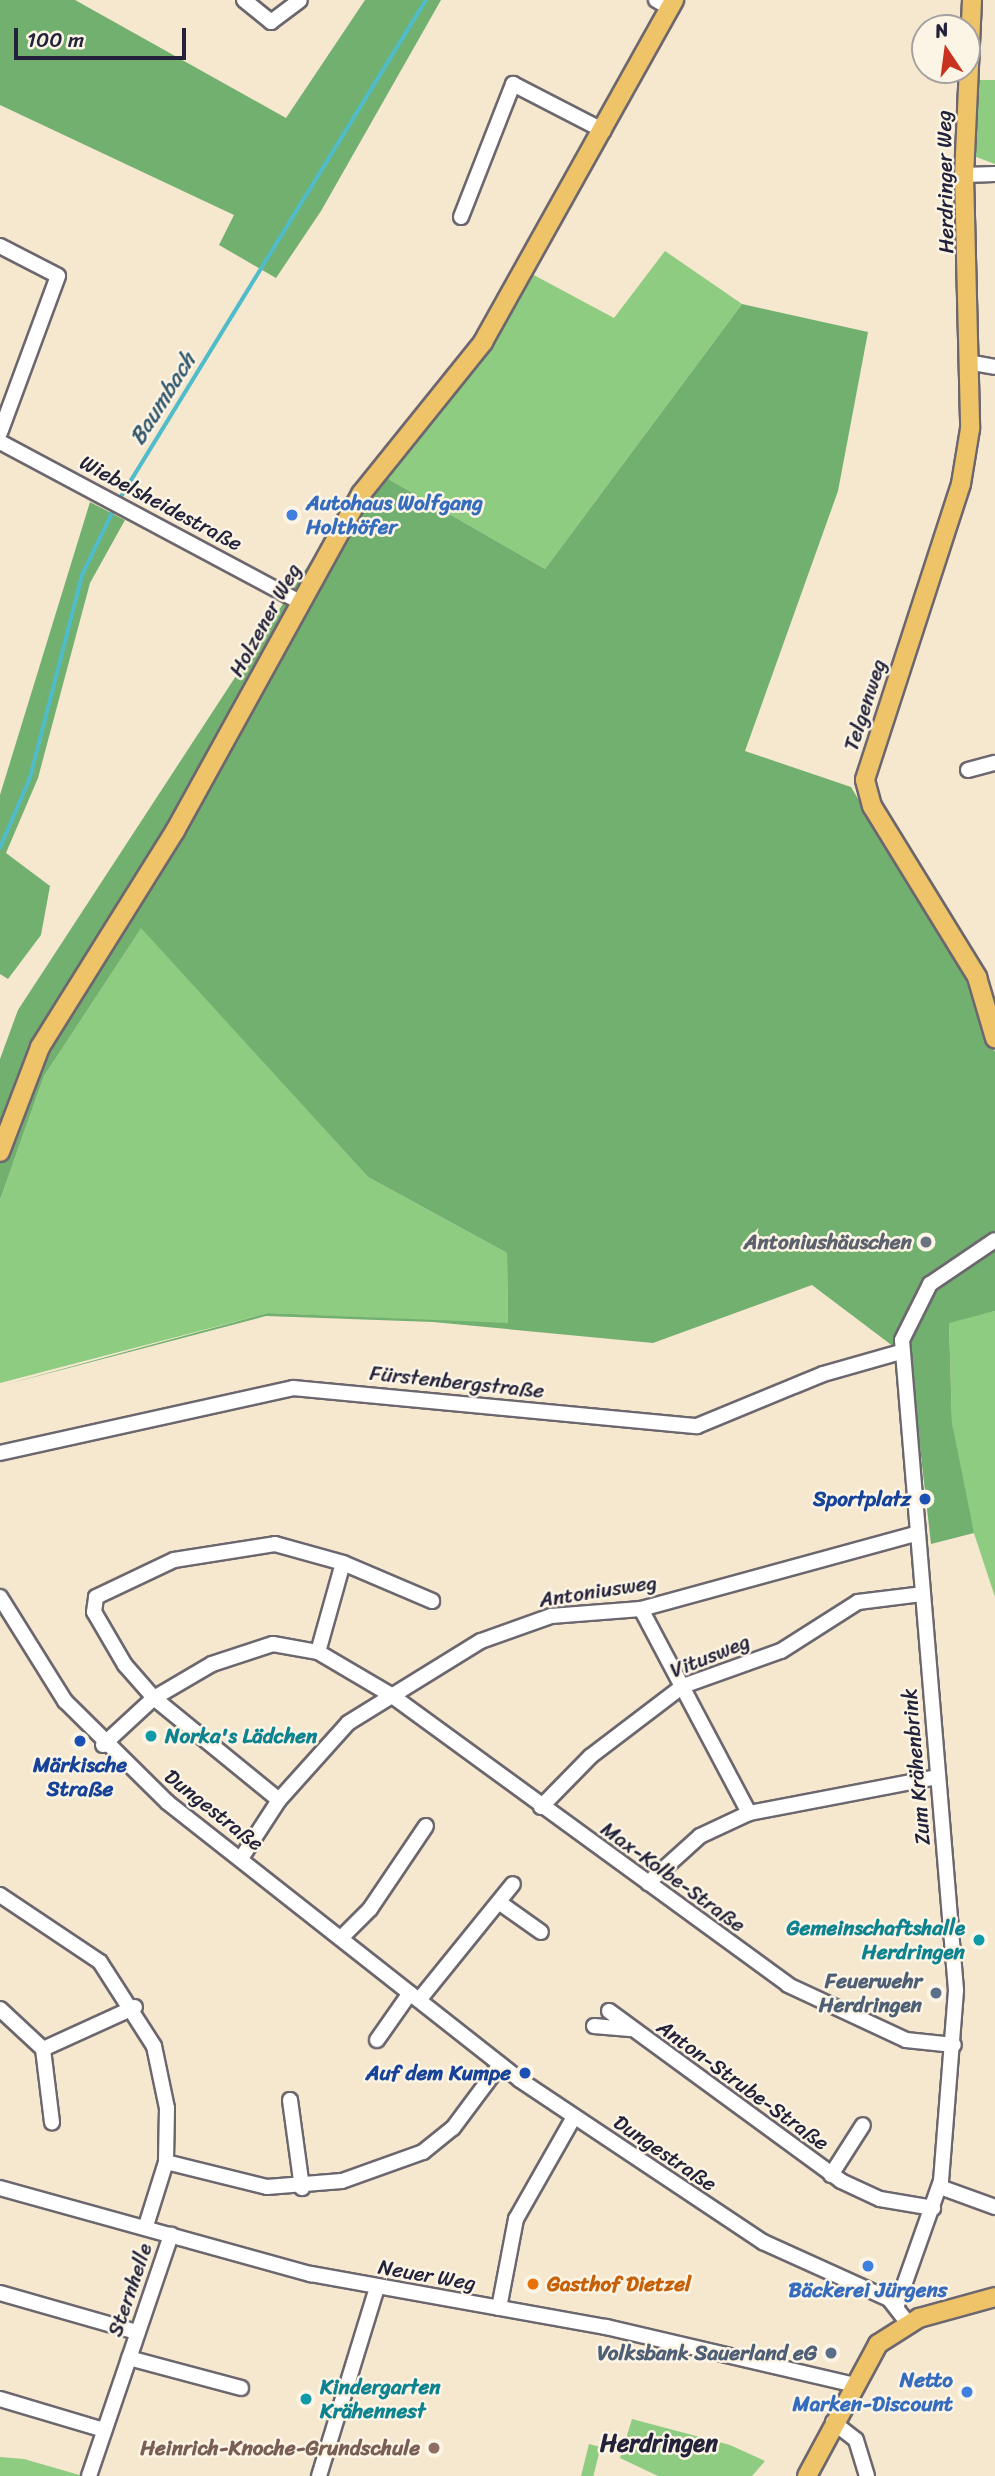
<!DOCTYPE html>
<meta charset="utf-8">
<style>
body{margin:0}
#map{position:relative;width:995px;height:2476px;overflow:hidden;background:#f6e7cf;font-family:Sriracha,sans-serif}
div>[style]{position:absolute}
.green>*{inset:0;background:#8ecc82;transform-origin:0 0}
.forest>*{inset:0;background:#72b070}
.stream>*{height:3.5px;margin:-1.75px;padding:0 1.75px;transform-origin:1.75px;border-radius:1.75px;background:#50bcca}
.roads{filter:drop-shadow(2px 0 #6c676f) drop-shadow(-2px 0 #6c676f) drop-shadow(0 2px #6c676f) drop-shadow(0 -2px #6c676f)}
.minor>*{height:14px;margin:-7px;padding:0 7px;transform-origin:7px;border-radius:7px;background:#fff}
.major>*{height:18px;margin:-9px;padding:0 9px;transform-origin:9px;border-radius:9px;background:#efc469}
.dots>*{width:19px;height:19px;translate:-50% -50%;box-sizing:border-box;border:4px solid #fcf5e5;border-radius:50%}
span{translate:-50% -50%;white-space:nowrap;text-align:center;line-height:1.15;-webkit-text-stroke:5px #fcf5e5;paint-order:stroke}
.street-label{font-size:21px;color:#22223b}
.shop-label{font-size:21px;color:#366cbe;font-weight:700}
.left{translate:0 -50%;text-align:left}
.right{translate:-100% -50%;text-align:right}
.worship-label{font-size:21px;color:#5b616d;font-weight:700}
.transit-label{font-size:21px;color:#164399;font-weight:700}
.culture-label{font-size:21px;color:#0d838f;font-weight:700}
.service-label{font-size:21px;color:#4e5e75;font-weight:700}
.food-label{font-size:21px;color:#c56008;font-weight:700}
.education-label{font-size:21px;color:#785e54;font-weight:700}
.water-label{font-size:23px;color:#32586d;font-style:italic}
.quarter-label{font-size:24px;color:#22223b;font-weight:700}
.north{position:absolute;left:911px;top:14px;width:70px;height:70px;box-sizing:border-box;background:#fcf5e5;border:2px solid #a5a1a1;border-radius:50%;rotate:347deg;font-size:19px;font-weight:700;line-height:28px;text-align:center;color:#22223b}
.north::after{content:'';display:block;margin:auto;width:24px;height:32px;background:#c8321e;clip-path:polygon(50% 0,100% 100%,50% 72%,0 100%)}
.scale{position:absolute;left:14px;top:28px;width:172px;height:32px;box-sizing:border-box;border:4px solid #22223b;border-top:0;padding-left:9px;font-size:21px;line-height:24px;white-space:nowrap;color:#22223b;-webkit-text-stroke:5px #fcf5e5;paint-order:stroke}
</style>
<div id="map">
<div class="green">
<div style="clip-path:polygon(978px 80px,995px 80px,995px 164px,971px 155px)"></div>
<div style="clip-path:polygon(665px 251px,742px 304px,545px 569px,371px 469px,530px 273px,614px 318px)"></div>
<div style="clip-path:polygon(141px 927px,368px 1177px,507px 1253px,508px 1324px,268px 1313px,0 1383px,0 1200px,44px 1076px)"></div>
<div style="clip-path:polygon(995px 1311px,995px 1597px,964px 1503px,952px 1423px,949px 1322px)"></div>
<div style="clip-path:polygon(632px 2419px,730px 2445px,765px 2461px,752px 2476px,658px 2476px,620px 2458px)"></div>
<div style="left:589px;top:2444px;width:12px;height:33px;rotate:14deg"></div>
<div style="clip-path:polygon(0 2457px,24px 2459px,83px 2476px,0 2476px)"></div>
</div>
<div class="forest">
<div style="clip-path:polygon(0 0,75px 0,286px 118px,365px 0,441px 0,321px 211px,276px 278px,219px 245px,234px 215px,0 105px)"></div>
<div style="clip-path:polygon(742px 304px,868px 332px,838px 491px,745px 751px,851px 787px,963px 973px,995px 1052px,995px 1311px,949px 1323px,952px 1423px,974px 1533px,931px 1544px,910px 1359px,812px 1285px,653px 1343px,433px 1322px,266px 1316px,0 1386px,268px 1313px,508px 1323px,507px 1253px,368px 1177px,141px 928px,44px 1076px,0 1200px,0 1059px,18px 1010px,371px 469px,545px 569px)"></div>
<div style="clip-path:polygon(90px 502px,125px 520px,90px 583px,38px 778px,6px 853px,50px 886px,41px 935px,8px 979px,0 974px,0 795px)"></div>
</div>
<div class="stream">
<div style="left:119px;top:500px;width:587px;rotate:-58.45deg"></div>
<div style="left:0;top:848px;width:76px;rotate:-66.8deg"></div>
<div style="left:30px;top:778px;width:210px;rotate:-75.6deg"></div>
<div style="left:82px;top:575px;width:76px;rotate:-64.1deg"></div>
</div>
<div class="roads">
<div class="minor">
<div style="left:244px;top:0;width:35px;rotate:39deg"></div>
<div style="left:271px;top:22px;width:36px;rotate:-37deg"></div>
<div style="left:656px;top:0;width:16px;rotate:30deg"></div>
<div style="left:964px;top:175px;width:31px;rotate:-2deg"></div>
<div style="left:461px;top:217px;width:143px;rotate:-68.6deg"></div>
<div style="left:513px;top:84px;width:102px;rotate:27.3deg"></div>
<div style="left:0;top:246px;width:65px;rotate:27.3deg"></div>
<div style="left:58px;top:276px;width:167px;rotate:110.3deg"></div>
<div style="left:973px;top:363px;width:22px;rotate:10deg"></div>
<div style="left:0;top:442px;width:340px;rotate:28.1deg"></div>
<div style="left:968px;top:770px;width:28px;rotate:-15deg"></div>
<div style="left:0;top:1453px;width:300px;rotate:-12.5deg"></div>
<div style="left:293px;top:1388px;width:406px;rotate:5.4deg"></div>
<div style="left:697px;top:1426px;width:136px;rotate:-22.4deg"></div>
<div style="left:823px;top:1374px;width:81px;rotate:-15.8deg"></div>
<div style="left:0;top:1597px;width:123px;rotate:58deg"></div>
<div style="left:65px;top:1701px;width:144px;rotate:44.7deg"></div>
<div style="left:167px;top:1802px;width:449px;rotate:38.2deg"></div>
<div style="left:520px;top:2080px;width:292px;rotate:33.7deg"></div>
<div style="left:763px;top:2242px;width:138px;rotate:24.3deg"></div>
<div style="left:889px;top:2299px;width:31px;rotate:52deg"></div>
<div style="left:641px;top:1609px;width:231px;rotate:62.1deg"></div>
<div style="left:318px;top:1652px;width:92px;rotate:-74.3deg"></div>
<div style="left:103px;top:1745px;width:69px;rotate:-42.7deg"></div>
<div style="left:154px;top:1698px;width:67px;rotate:-30.4deg"></div>
<div style="left:212px;top:1664px;width:64px;rotate:-18.2deg"></div>
<div style="left:273px;top:1644px;width:46px;rotate:10.1deg"></div>
<div style="left:318px;top:1652px;width:85px;rotate:30.5deg"></div>
<div style="left:391px;top:1695px;width:492px;rotate:36.1deg"></div>
<div style="left:788px;top:1985px;width:130px;rotate:25deg"></div>
<div style="left:906px;top:2040px;width:48px;rotate:5.9deg"></div>
<div style="left:279px;top:1800px;width:161px;rotate:-140.8deg"></div>
<div style="left:154px;top:1698px;width:44px;rotate:-131.3deg"></div>
<div style="left:125px;top:1665px;width:61px;rotate:-120.3deg"></div>
<div style="left:94px;top:1612px;width:15px;rotate:-82deg"></div>
<div style="left:96px;top:1597px;width:86px;rotate:-25.4deg"></div>
<div style="left:174px;top:1560px;width:102px;rotate:-9deg"></div>
<div style="left:275px;top:1544px;width:71px;rotate:15.6deg"></div>
<div style="left:343px;top:1563px;width:97px;rotate:23.1deg"></div>
<div style="left:541px;top:1807px;width:71px;rotate:-45.6deg"></div>
<div style="left:591px;top:1756px;width:116px;rotate:-37.3deg"></div>
<div style="left:683px;top:1686px;width:104px;rotate:-19.7deg"></div>
<div style="left:781px;top:1651px;width:91px;rotate:-32.5deg"></div>
<div style="left:858px;top:1602px;width:64px;rotate:-7.1deg"></div>
<div style="left:242px;top:1857px;width:68px;rotate:-57deg"></div>
<div style="left:279px;top:1800px;width:103px;rotate:-48.1deg"></div>
<div style="left:348px;top:1723px;width:156px;rotate:-31.7deg"></div>
<div style="left:481px;top:1641px;width:74px;rotate:-19.7deg"></div>
<div style="left:551px;top:1616px;width:90px;rotate:-4.4deg"></div>
<div style="left:641px;top:1609px;width:287px;rotate:-15.3deg"></div>
<div style="left:648px;top:1883px;width:70px;rotate:-42.1deg"></div>
<div style="left:700px;top:1836px;width:54px;rotate:-25.1deg"></div>
<div style="left:749px;top:1813px;width:192px;rotate:-10.8deg"></div>
<div style="left:0;top:1895px;width:120px;rotate:33.8deg"></div>
<div style="left:100px;top:1962px;width:100px;rotate:57.3deg"></div>
<div style="left:154px;top:2046px;width:63px;rotate:78.2deg"></div>
<div style="left:167px;top:2108px;width:54px;rotate:91.1deg"></div>
<div style="left:166px;top:2162px;width:67px;rotate:107.4deg"></div>
<div style="left:500px;top:1903px;width:50px;rotate:35.3deg"></div>
<div style="left:342px;top:1937px;width:40px;rotate:-45deg"></div>
<div style="left:370px;top:1909px;width:100px;rotate:-56deg"></div>
<div style="left:419px;top:2000px;width:149px;rotate:-51deg"></div>
<div style="left:0;top:2009px;width:59px;rotate:42.9deg"></div>
<div style="left:43px;top:2049px;width:74px;rotate:83deg"></div>
<div style="left:609px;top:2011px;width:288px;rotate:36.2deg"></div>
<div style="left:841px;top:2181px;width:43px;rotate:24.8deg"></div>
<div style="left:880px;top:2199px;width:54px;rotate:9.6deg"></div>
<div style="left:594px;top:2026px;width:36px;rotate:5deg"></div>
<div style="left:377px;top:2040px;width:57px;rotate:-54.9deg"></div>
<div style="left:43px;top:2049px;width:101px;rotate:-24.5deg"></div>
<div style="left:290px;top:2100px;width:89px;rotate:82.2deg"></div>
<div style="left:166px;top:2162px;width:104px;rotate:13.9deg"></div>
<div style="left:267px;top:2187px;width:75px;rotate:-4.6deg"></div>
<div style="left:342px;top:2181px;width:86px;rotate:-19.7deg"></div>
<div style="left:423px;top:2152px;width:38px;rotate:-39deg"></div>
<div style="left:453px;top:2128px;width:79px;rotate:-53.3deg"></div>
<div style="left:831px;top:2175px;width:59px;rotate:-57.4deg"></div>
<div style="left:940px;top:2187px;width:59px;rotate:20deg"></div>
<div style="left:0;top:2188px;width:323px;rotate:15.5deg"></div>
<div style="left:311px;top:2274px;width:300px;rotate:10.2deg"></div>
<div style="left:606px;top:2327px;width:252px;rotate:13.1deg"></div>
<div style="left:0;top:2293px;width:142px;rotate:15.9deg"></div>
<div style="left:897px;top:2305px;width:132px;rotate:-70.5deg"></div>
<div style="left:941px;top:2181px;width:192px;rotate:-85.5deg"></div>
<div style="left:956px;top:1990px;width:652px;rotate:-94.75deg"></div>
<div style="left:902px;top:1340px;width:63px;rotate:-63.4deg"></div>
<div style="left:930px;top:1284px;width:78px;rotate:-34.1deg"></div>
<div style="left:499px;top:2308px;width:91px;rotate:-79.2deg"></div>
<div style="left:516px;top:2219px;width:117px;rotate:-60.4deg"></div>
<div style="left:129px;top:2358px;width:116px;rotate:15deg"></div>
<div style="left:0;top:2399px;width:109px;rotate:16.6deg"></div>
<div style="left:833px;top:2422px;width:29px;rotate:38deg"></div>
<div style="left:856px;top:2440px;width:38px;rotate:73deg"></div>
<div style="left:89px;top:2476px;width:255px;rotate:-71.2deg"></div>
<div style="left:319px;top:2476px;width:197px;rotate:-72.9deg"></div>
</div>
<div class="major">
<div style="left:972px;top:0;width:175px;rotate:92.6deg"></div>
<div style="left:964px;top:175px;width:254px;rotate:88.6deg"></div>
<div style="left:970px;top:429px;width:56px;rotate:99.3deg"></div>
<div style="left:961px;top:484px;width:311px;rotate:108deg"></div>
<div style="left:865px;top:780px;width:27px;rotate:75deg"></div>
<div style="left:872px;top:806px;width:201px;rotate:58.4deg"></div>
<div style="left:977px;top:977px;width:64px;rotate:73.6deg"></div>
<div style="left:0;top:1152px;width:112px;rotate:-69.1deg"></div>
<div style="left:40px;top:1047px;width:255px;rotate:-58deg"></div>
<div style="left:175px;top:831px;width:385px;rotate:-61.1deg"></div>
<div style="left:361px;top:494px;width:195px;rotate:-51.2deg"></div>
<div style="left:483px;top:342px;width:392px;rotate:-60.8deg"></div>
<div style="left:807px;top:2476px;width:150px;rotate:-61.7deg"></div>
<div style="left:878px;top:2344px;width:49px;rotate:-32.4deg"></div>
<div style="left:919px;top:2318px;width:79px;rotate:-15.4deg"></div>
</div>
</div>
<div class="dots">
<div style="left:292px;top:515px;background:#3f7fe0"></div>
<div style="left:926px;top:1242px;background:#6b7280"></div>
<div style="left:925px;top:1499px;background:#1a4fb4"></div>
<div style="left:151px;top:1736px;background:#0f9aa8"></div>
<div style="left:80px;top:1741px;background:#1a4fb4"></div>
<div style="left:979px;top:1940px;background:#0f9aa8"></div>
<div style="left:936px;top:1993px;background:#5c6f8a"></div>
<div style="left:525px;top:2073px;background:#1a4fb4"></div>
<div style="left:868px;top:2266px;background:#3f7fe0"></div>
<div style="left:533px;top:2284px;background:#e8710a"></div>
<div style="left:831px;top:2353px;background:#5c6f8a"></div>
<div style="left:967px;top:2392px;background:#3f7fe0"></div>
<div style="left:306px;top:2399px;background:#0f9aa8"></div>
<div style="left:434px;top:2448px;background:#8d6e63"></div>
</div>
<div class="street-label">
<span style="left:945px;top:182px;rotate:-91deg">Herdringer Weg</span>
<span style="left:161px;top:503px;rotate:28deg">Wiebelsheidestraße</span>
<span style="left:265px;top:620px;rotate:-61deg">Holzener Weg</span>
<span style="left:865px;top:705px;rotate:-72deg">Telgenweg</span>
<span style="left:457px;top:1382px;rotate:6deg">Fürstenbergstraße</span>
<span style="left:598px;top:1591px;rotate:-9deg">Antoniusweg</span>
<span style="left:710px;top:1656px;rotate:-22deg">Vitusweg</span>
<span style="left:916px;top:1767px;rotate:-95deg">Zum Krähenbrink</span>
<span style="left:214px;top:1810px;rotate:38deg">Dungestraße</span>
<span style="left:673px;top:1877px;rotate:36deg">Max-Kolbe-Straße</span>
<span style="left:743px;top:2085px;rotate:36deg">Anton-Strube-Straße</span>
<span style="left:665px;top:2153px;rotate:34deg">Dungestraße</span>
<span style="left:427px;top:2275px;rotate:10deg">Neuer Weg</span>
<span style="left:130px;top:2290px;rotate:-71deg">Sternhelle</span>
</div>
<div class="shop-label">
<span class="left" style="left:306px;top:515px">Autohaus Wolfgang<br>Holthöfer</span>
<span style="left:868px;top:2290px">Bäckerei Jürgens</span>
<span class="right" style="left:953px;top:2392px">Netto<br>Marken-Discount</span>
</div>
<div class="worship-label">
<span class="right" style="left:912px;top:1242px">Antoniushäuschen</span>
</div>
<div class="transit-label">
<span class="right" style="left:911px;top:1499px">Sportplatz</span>
<span style="left:80px;top:1777px">Märkische<br>Straße</span>
<span class="right" style="left:511px;top:2073px">Auf dem Kumpe</span>
</div>
<div class="culture-label">
<span class="left" style="left:165px;top:1736px">Norka's Lädchen</span>
<span class="right" style="left:965px;top:1940px">Gemeinschaftshalle<br>Herdringen</span>
<span class="left" style="left:320px;top:2399px">Kindergarten<br>Krähennest</span>
</div>
<div class="service-label">
<span class="right" style="left:922px;top:1993px">Feuerwehr<br>Herdringen</span>
<span class="right" style="left:817px;top:2353px">Volksbank Sauerland eG</span>
</div>
<div class="food-label">
<span class="left" style="left:547px;top:2284px">Gasthof Dietzel</span>
</div>
<div class="education-label">
<span class="right" style="left:420px;top:2448px">Heinrich-Knoche-Grundschule</span>
</div>
<div class="water-label">
<span style="left:163px;top:399px;rotate:-58deg">Baumbach</span>
</div>
<div class="quarter-label">
<span style="left:659px;top:2444px">Herdringen</span>
</div>
<div class="north">N</div>
<div class="scale">100 m</div>
</div>
